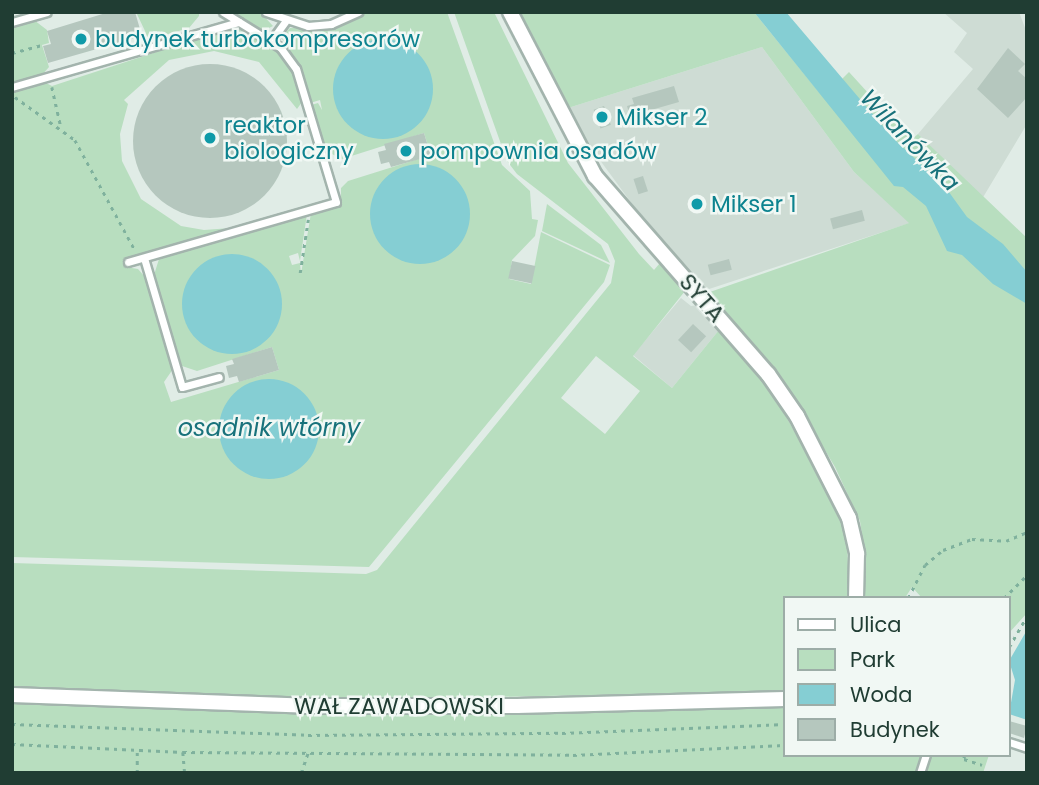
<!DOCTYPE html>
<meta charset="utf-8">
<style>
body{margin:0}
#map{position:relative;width:1039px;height:785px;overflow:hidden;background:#e0ece6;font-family:Poppins,sans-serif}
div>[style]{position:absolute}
.built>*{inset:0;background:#cedcd4}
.green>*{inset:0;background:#b8debf}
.water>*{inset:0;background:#85ced3}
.round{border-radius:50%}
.building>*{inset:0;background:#b5c7be;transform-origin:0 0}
.path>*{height:2.5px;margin-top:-1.25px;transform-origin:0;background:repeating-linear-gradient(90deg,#7fb19d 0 3.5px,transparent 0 8.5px)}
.roads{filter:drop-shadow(2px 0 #a3b4ad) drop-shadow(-2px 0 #a3b4ad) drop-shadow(0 2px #a3b4ad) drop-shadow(0 -2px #a3b4ad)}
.service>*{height:7px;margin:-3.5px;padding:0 3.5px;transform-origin:3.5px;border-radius:3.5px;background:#fff}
.minor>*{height:14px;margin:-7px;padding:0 7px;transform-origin:7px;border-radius:7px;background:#fff}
.dots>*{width:19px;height:19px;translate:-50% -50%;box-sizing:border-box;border:4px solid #f1f8f4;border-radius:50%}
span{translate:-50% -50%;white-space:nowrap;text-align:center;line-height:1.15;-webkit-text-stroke:5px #f1f8f4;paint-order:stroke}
.culture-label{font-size:23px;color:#0d838f}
.left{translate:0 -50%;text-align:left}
.street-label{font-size:23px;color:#203d33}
.water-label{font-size:24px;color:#18727b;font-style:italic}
.frame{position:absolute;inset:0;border:14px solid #203d33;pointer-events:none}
.legend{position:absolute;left:783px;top:596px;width:228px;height:161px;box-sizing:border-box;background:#f1f8f4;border:2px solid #9dada7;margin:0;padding:9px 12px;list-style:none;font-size:21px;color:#203d33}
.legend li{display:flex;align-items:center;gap:14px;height:35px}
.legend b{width:35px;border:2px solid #9dada7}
</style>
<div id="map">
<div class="built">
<div style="clip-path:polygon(943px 12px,1019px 12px,1027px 33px,1027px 124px,982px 199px,918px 134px,973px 69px,954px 52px,967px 33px)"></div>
<div style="clip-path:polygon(762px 47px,854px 172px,910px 223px,706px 290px,652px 231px,580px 133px,568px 108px)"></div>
<div style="clip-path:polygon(681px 298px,691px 306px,699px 305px,719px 330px,672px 388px,633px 355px)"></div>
</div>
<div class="green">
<div style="clip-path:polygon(136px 12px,199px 12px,199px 16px,189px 28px,144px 41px,139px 37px,145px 31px)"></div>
<div style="clip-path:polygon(234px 12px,260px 12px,273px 26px,263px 31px)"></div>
<div style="clip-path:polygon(368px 12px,447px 12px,502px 165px,530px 191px,532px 219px,538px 220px,535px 236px,512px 260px,509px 279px,531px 284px,541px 232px,610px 265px,604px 282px,369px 567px,12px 557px,12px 91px,44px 82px,52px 86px,233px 27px,272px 45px,292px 69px,302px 102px,297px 109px,259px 62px,214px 51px,169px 60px,124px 100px,128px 104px,120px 134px,122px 161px,141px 199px,181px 226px,204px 230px,231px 228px,124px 260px,126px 267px,138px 269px,145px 277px,173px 369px,164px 382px,171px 402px,279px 370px,272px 347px,197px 371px,182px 366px,154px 275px,159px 259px,307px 214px,300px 261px,298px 253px,289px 256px,292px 265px,300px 263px,301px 274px,311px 213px,341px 204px,341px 188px,348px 181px,431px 155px,424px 133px,342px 159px,324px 150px,311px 105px,318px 103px,322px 110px,320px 100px,310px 103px,298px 65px,281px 37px,290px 28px,337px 28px)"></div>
<div style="clip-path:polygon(evenodd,454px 12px,494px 12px,568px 163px,639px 254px,654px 270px,660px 263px,685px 291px,633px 356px,672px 388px,719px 330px,769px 386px,839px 511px,847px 535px,849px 598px,785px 598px,785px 691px,342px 700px,12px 689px,12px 563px,366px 574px,377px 570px,611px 283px,615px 261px,608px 244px,517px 174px,507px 161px,454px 12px,596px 356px,640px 391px,605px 434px,561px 398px,596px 356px)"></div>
<div style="clip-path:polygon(519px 12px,754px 12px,818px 91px,1027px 296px,1027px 613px,1009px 633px,1009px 598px,922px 598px,912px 587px,905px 598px,864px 598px,865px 556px,860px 521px,835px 467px,788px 388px,707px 293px,909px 223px,854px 172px,762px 47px,568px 108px)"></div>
<div style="clip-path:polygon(34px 20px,47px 30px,49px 43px,42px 45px,49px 67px,42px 75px,12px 83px,12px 27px)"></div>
<div style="clip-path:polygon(849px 72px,911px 140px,918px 134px,1027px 238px,1027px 285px,891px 136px,876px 133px,841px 80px)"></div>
<div style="clip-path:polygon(547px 204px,601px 245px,610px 263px,542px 231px)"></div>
<div style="clip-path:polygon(12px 702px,223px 710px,785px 704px,785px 755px,923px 755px,917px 773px,12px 773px)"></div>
<div style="clip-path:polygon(929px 755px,989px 755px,983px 773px,923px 773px)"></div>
</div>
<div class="water">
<div style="clip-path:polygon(754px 12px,786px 12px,893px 138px,946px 188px,967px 217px,1003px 244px,1027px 272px,1027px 304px,993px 284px,962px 255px,947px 251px,926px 206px,903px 187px,894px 186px)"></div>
<div class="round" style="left:333px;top:39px;width:100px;height:100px"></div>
<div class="round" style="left:370px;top:164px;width:100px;height:100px"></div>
<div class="round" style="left:182px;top:254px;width:100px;height:100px"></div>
<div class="round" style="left:219px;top:379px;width:100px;height:100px"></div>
<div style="clip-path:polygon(1027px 630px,1027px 720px,1009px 714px,1015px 680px,1009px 661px)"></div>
</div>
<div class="building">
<div style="clip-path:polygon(109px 12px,135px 12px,142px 36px,48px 63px,43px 46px,51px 44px,47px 31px)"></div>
<div style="clip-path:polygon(1008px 48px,1025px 64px,1018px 71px,1027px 79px,1027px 97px,1008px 118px,977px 89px)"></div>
<div class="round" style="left:133px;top:64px;width:154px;height:154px"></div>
<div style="clip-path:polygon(674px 86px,679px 102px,630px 116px,627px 106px,634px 104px,632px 98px)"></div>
<div style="left:604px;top:106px;width:20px;height:11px;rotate:70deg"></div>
<div style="clip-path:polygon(424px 133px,431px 156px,391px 167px,389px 162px,381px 164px,378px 152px,386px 150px,384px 144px)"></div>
<div style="left:643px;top:176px;width:16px;height:10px;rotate:72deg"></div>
<div style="left:862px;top:210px;width:11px;height:33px;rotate:75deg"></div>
<div style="left:729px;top:259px;width:11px;height:22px;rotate:75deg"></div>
<div style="left:512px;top:261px;width:24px;height:18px;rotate:12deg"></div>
<div style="left:693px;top:324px;width:18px;height:22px;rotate:43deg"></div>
<div style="clip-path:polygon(272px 347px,279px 370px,239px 382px,237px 376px,229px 378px,226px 366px,234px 364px,232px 359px)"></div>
<div style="clip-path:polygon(1009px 721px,1027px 726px,1024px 738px,1009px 733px)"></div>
</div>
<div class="path">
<div style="left:12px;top:53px;width:30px;rotate:-15deg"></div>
<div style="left:52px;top:87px;width:41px;rotate:77.3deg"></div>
<div style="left:15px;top:97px;width:74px;rotate:35.6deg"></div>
<div style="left:75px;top:140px;width:125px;rotate:61.4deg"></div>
<div style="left:300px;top:273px;width:54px;rotate:-81.4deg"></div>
<div style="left:908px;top:598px;width:37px;rotate:-63deg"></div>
<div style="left:925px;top:565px;width:23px;rotate:-40deg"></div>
<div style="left:943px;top:550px;width:31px;rotate:-21deg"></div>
<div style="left:972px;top:539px;width:34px;rotate:3deg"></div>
<div style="left:1006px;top:541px;width:23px;rotate:-23deg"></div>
<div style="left:1004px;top:598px;width:33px;rotate:-45deg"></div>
<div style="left:1009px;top:647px;width:36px;rotate:-60deg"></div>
<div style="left:1009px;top:675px;width:12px;rotate:90deg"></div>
<div style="left:12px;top:724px;width:296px;rotate:2.1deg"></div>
<div style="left:308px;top:735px;width:254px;rotate:-0.5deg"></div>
<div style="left:562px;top:733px;width:223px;rotate:-2.3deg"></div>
<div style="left:12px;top:744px;width:171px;rotate:2.7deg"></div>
<div style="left:183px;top:752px;width:390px;rotate:0.4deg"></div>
<div style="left:573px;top:755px;width:212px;rotate:-2.7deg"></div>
<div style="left:183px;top:752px;width:21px;rotate:85deg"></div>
<div style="left:965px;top:755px;width:4px;rotate:104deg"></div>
<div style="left:964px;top:759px;width:19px;rotate:18deg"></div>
<div style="left:137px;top:773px;width:22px;rotate:-90deg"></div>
<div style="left:301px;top:773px;width:21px;rotate:-71deg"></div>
</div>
<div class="roads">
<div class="service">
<div style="left:266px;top:12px;width:44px;rotate:18.4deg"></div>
<div style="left:308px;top:26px;width:23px;rotate:-5deg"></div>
<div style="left:331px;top:24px;width:30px;rotate:-24deg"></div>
<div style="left:12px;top:22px;width:36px;rotate:-16deg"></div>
<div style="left:271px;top:41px;width:24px;rotate:-54deg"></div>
<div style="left:12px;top:87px;width:236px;rotate:-16deg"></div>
<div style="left:144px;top:258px;width:134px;rotate:73.6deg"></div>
<div style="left:182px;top:387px;width:38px;rotate:-15deg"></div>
<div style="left:128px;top:262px;width:216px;rotate:-16.1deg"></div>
<div style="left:336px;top:202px;width:139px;rotate:-106.7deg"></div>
<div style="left:296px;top:69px;width:26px;rotate:-126deg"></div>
<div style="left:281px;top:48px;width:68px;rotate:-148.2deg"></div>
<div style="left:1009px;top:742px;width:19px;rotate:18deg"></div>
<div style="left:920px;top:773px;width:19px;rotate:-72deg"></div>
</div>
<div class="minor">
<div style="left:510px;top:12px;width:185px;rotate:62.6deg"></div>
<div style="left:595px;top:176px;width:263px;rotate:48.9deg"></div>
<div style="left:768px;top:374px;width:51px;rotate:55.4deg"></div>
<div style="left:797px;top:416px;width:114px;rotate:63deg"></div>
<div style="left:849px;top:518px;width:37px;rotate:77deg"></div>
<div style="left:857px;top:554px;width:44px;rotate:91.3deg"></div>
<div style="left:12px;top:695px;width:295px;rotate:2.1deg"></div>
<div style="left:307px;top:706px;width:210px"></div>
<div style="left:517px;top:706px;width:268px;rotate:-1.5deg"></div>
</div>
</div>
<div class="dots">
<div style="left:81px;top:39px;background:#0f9aa8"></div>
<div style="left:602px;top:117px;background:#0f9aa8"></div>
<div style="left:210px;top:138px;background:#0f9aa8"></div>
<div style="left:406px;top:151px;background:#0f9aa8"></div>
<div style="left:697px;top:204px;background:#0f9aa8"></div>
</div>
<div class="culture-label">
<span class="left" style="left:95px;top:39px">budynek turbokompresorów</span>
<span class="left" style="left:616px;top:117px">Mikser 2</span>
<span class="left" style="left:224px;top:138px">reaktor<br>biologiczny</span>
<span class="left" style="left:420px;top:151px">pompownia osadów</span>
<span class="left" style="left:711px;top:204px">Mikser 1</span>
</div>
<div class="street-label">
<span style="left:702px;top:298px;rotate:49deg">SYTA</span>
<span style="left:399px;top:706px">WAŁ ZAWADOWSKI</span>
</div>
<div class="water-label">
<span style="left:910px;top:140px;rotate:46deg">Wilanówka</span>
<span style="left:269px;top:428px">osadnik wtórny</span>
</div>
<div class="frame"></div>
<ul class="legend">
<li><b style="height:9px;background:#fff"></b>Ulica</li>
<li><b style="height:19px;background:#b8debf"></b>Park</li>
<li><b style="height:19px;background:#85ced3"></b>Woda</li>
<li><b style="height:19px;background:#b5c7be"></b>Budynek</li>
</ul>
</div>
